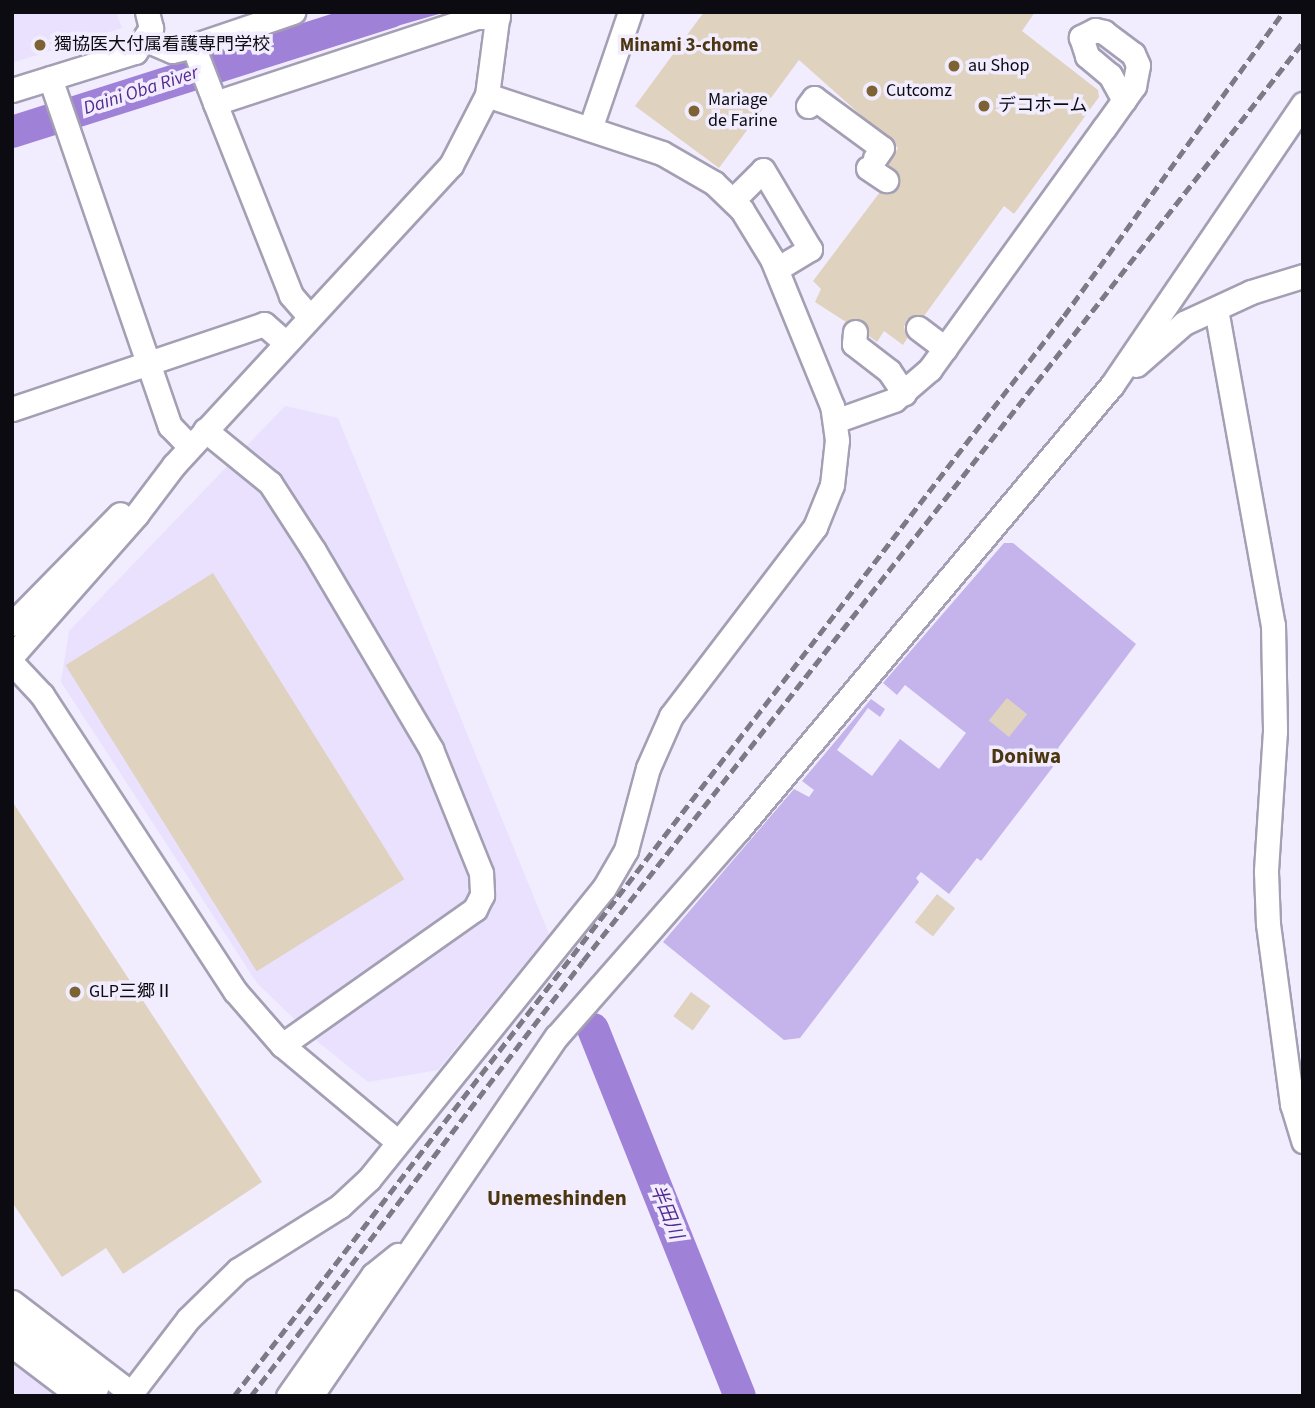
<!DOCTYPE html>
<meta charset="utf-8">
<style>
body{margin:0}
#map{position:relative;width:1315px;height:1408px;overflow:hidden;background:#f1ecfe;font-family:"Source Sans 3","Noto Sans JP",sans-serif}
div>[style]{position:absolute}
.built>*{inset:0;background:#e9e1fe}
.green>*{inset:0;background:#c5b4ec}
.water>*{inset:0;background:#9f81d8}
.river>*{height:32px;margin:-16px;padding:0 16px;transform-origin:16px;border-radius:16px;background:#9f81d8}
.building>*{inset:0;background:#dfd3bf;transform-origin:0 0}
.roads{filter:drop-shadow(2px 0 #a49fb3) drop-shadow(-2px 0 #a49fb3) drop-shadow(0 2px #a49fb3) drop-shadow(0 -2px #a49fb3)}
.minor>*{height:23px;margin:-11.5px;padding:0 11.5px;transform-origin:11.5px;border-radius:11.5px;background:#fff}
.rail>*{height:5px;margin-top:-2.5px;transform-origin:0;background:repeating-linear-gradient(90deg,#7d7a86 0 10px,transparent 0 15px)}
.dots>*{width:19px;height:19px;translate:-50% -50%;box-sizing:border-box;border:4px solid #f1ecfe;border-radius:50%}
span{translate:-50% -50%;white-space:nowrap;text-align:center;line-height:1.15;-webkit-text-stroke:7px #f1ecfe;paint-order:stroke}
.poi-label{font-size:18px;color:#0d0b12}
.left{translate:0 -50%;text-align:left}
.neighbourhood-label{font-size:19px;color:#4b3610;font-weight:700}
.water-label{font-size:19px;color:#562a90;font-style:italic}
.quarter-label{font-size:21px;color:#4b3610;font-weight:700}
.frame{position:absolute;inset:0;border:14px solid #0d0b12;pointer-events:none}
</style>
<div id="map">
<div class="built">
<div style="clip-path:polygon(12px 12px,116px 12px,122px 28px,12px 63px)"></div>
<div style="clip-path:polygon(285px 406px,338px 418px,549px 934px,438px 1070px,368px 1082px,318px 1042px,257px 983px,61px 682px,69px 631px)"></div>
<div style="clip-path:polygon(12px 1356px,63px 1396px,12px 1396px)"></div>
</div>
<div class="green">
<div style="clip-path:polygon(1004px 543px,1013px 543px,1136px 644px,1058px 748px,1062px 755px,981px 861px,977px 858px,949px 894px,921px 872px,916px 878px,919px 882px,800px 1038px,784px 1040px,663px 942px,794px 789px,809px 797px,814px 790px,802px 781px,871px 699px,885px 709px,880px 717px,868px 708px,837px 750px,872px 776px,900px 739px,939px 769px,966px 733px,905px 685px,897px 695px,883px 683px)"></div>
</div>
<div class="water">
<div style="clip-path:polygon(333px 12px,446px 12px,278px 60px,272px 43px,335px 20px)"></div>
</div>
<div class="river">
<div style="left:12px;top:132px;width:397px;rotate:-17.6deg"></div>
<div style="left:593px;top:1029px;width:395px;rotate:68.2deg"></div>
</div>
<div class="building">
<div style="clip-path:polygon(704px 12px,1035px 12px,1022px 31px,1098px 90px,1099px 97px,1014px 214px,1004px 206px,924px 316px,907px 319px,904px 327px,908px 337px,903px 345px,884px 331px,877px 342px,869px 336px,862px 320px,846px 322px,815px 302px,821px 289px,813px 281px,880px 192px,892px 193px,898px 187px,899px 174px,888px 164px,898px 148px,799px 60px,719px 168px,635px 106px)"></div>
<div style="left:213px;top:573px;width:361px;height:174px;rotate:58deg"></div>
<div style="left:1007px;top:698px;width:26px;height:29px;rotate:39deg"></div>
<div style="clip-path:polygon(12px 801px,262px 1182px,123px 1274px,106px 1248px,62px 1277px,12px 1202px)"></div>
<div style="left:937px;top:894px;width:23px;height:36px;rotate:38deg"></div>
<div style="left:691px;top:992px;width:24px;height:30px;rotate:36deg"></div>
</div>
<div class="roads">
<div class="minor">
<div style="left:146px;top:40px;width:28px;rotate:23deg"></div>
<div style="left:172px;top:51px;width:22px;rotate:-13deg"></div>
<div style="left:193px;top:46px;width:61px;rotate:68.9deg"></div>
<div style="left:193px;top:46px;width:106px;rotate:-18.8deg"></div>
<div style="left:50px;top:78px;width:368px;rotate:71deg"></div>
<div style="left:170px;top:426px;width:29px;rotate:46deg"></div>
<div style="left:12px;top:90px;width:129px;rotate:-17.2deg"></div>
<div style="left:135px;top:52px;width:29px;rotate:-56deg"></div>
<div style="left:151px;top:28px;width:16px;rotate:-104deg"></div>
<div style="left:808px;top:106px;width:10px;rotate:-53deg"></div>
<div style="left:814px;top:98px;width:84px;rotate:36.3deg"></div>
<div style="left:882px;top:148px;width:12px;rotate:125deg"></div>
<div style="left:590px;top:129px;width:124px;rotate:-71.1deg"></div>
<div style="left:868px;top:168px;width:22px;rotate:34deg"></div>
<div style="left:733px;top:200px;width:42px;rotate:-45deg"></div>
<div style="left:763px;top:170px;width:92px;rotate:59.3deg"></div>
<div style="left:810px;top:249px;width:39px;rotate:149deg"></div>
<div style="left:1216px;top:309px;width:321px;rotate:79.8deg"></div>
<div style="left:1273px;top:625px;width:106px;rotate:88.9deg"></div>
<div style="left:1275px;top:731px;width:141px;rotate:93.7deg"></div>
<div style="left:1266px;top:872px;width:52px;rotate:87.8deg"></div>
<div style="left:1268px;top:924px;width:182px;rotate:82.4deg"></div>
<div style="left:1292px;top:1104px;width:39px;rotate:73deg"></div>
<div style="left:309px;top:316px;width:28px;rotate:-131deg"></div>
<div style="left:291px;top:295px;width:206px;rotate:-111.6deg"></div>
<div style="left:215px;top:103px;width:276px;rotate:-18.2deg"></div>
<div style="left:477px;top:17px;width:21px"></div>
<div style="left:918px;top:328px;width:34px;rotate:37deg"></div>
<div style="left:855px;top:332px;width:12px;rotate:95deg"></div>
<div style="left:854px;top:344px;width:44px;rotate:37.6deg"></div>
<div style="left:889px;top:371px;width:27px;rotate:56deg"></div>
<div style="left:1136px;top:365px;width:64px;rotate:-41.2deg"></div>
<div style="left:1184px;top:323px;width:74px;rotate:-24.8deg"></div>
<div style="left:1251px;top:292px;width:54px;rotate:-17.1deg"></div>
<div style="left:12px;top:409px;width:266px;rotate:-18.6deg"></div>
<div style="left:264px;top:324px;width:28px;rotate:41deg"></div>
<div style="left:835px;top:421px;width:63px;rotate:-19.6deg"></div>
<div style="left:894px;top:400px;width:48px;rotate:-40.7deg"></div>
<div style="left:930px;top:369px;width:297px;rotate:-54.2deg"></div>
<div style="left:1104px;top:128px;width:52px;rotate:-54.5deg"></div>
<div style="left:1134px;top:86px;width:21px;rotate:-79deg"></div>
<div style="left:1138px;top:65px;width:12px;rotate:-114deg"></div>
<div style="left:1133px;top:54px;width:36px;rotate:-143deg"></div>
<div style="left:1104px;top:32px;width:9px;rotate:-167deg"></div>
<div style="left:1095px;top:30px;width:16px;rotate:153deg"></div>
<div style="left:1081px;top:37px;width:20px;rotate:72deg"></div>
<div style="left:1087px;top:56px;width:30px;rotate:40deg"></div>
<div style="left:1110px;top:75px;width:29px;rotate:61deg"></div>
<div style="left:205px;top:430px;width:84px;rotate:39.2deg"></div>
<div style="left:270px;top:483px;width:81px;rotate:57.1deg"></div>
<div style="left:314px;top:551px;width:230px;rotate:59.4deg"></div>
<div style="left:431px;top:749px;width:134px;rotate:68deg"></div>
<div style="left:481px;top:873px;width:22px;rotate:87deg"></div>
<div style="left:482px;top:895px;width:16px;rotate:117deg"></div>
<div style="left:475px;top:909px;width:236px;rotate:144.8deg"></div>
<div style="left:12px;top:624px;width:154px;rotate:-45.5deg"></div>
<div style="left:12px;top:656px;width:189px;rotate:-48.6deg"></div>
<div style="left:137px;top:514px;width:61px;rotate:-52.9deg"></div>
<div style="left:174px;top:465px;width:408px;rotate:-47.3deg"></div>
<div style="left:451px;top:165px;width:79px;rotate:-62.8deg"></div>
<div style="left:487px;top:95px;width:84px;rotate:-82.5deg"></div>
<div style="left:12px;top:663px;width:44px;rotate:46.8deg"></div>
<div style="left:42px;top:695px;width:353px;rotate:56.9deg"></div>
<div style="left:235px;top:991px;width:72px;rotate:49deg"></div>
<div style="left:282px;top:1045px;width:151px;rotate:39.9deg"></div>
<div style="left:12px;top:1302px;width:150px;rotate:37.4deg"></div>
<div style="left:12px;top:1323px;width:106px;rotate:37.3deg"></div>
<div style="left:12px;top:1345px;width:84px;rotate:37.3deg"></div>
<div style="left:129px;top:1396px;width:97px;rotate:-52.5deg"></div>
<div style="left:188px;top:1319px;width:70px;rotate:-44.4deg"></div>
<div style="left:238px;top:1270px;width:120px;rotate:-32.1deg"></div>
<div style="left:340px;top:1206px;width:40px;rotate:-43deg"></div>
<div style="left:369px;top:1179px;width:374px;rotate:-51.1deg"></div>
<div style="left:604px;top:888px;width:44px;rotate:-59.9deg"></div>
<div style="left:626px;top:850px;width:85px;rotate:-75deg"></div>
<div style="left:648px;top:768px;width:57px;rotate:-66.1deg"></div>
<div style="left:671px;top:716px;width:238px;rotate:-52.7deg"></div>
<div style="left:815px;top:527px;width:45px;rotate:-68deg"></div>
<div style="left:832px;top:485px;width:45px;rotate:-83.7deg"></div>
<div style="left:837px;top:440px;width:34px;rotate:-98deg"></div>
<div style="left:832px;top:406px;width:159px;rotate:-112.2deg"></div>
<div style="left:772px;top:259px;width:57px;rotate:-121.5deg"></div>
<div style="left:742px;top:210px;width:39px;rotate:-136deg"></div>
<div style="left:714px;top:183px;width:60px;rotate:-150deg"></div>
<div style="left:662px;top:153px;width:184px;rotate:-161.7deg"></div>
<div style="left:288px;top:1396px;width:148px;rotate:-54.9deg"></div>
<div style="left:373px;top:1275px;width:32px;rotate:-39deg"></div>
<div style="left:311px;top:1396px;width:436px;rotate:-55.7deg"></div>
<div style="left:557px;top:1036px;width:276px;rotate:-48.7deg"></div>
<div style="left:739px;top:829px;width:580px;rotate:-49.97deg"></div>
<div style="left:1112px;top:385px;width:340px;rotate:-55.8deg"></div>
</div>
</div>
<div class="rail">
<div style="left:234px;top:1396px;width:1362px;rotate:-52.46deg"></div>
<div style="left:1064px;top:316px;width:375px;rotate:-54.2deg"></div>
<div style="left:251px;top:1396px;width:547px;rotate:-52.65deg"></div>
<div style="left:583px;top:961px;width:1167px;rotate:-51.92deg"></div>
</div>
<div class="dots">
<div style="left:40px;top:45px;background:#7d6234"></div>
<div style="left:954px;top:66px;background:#7d6234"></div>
<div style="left:872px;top:91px;background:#7d6234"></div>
<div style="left:984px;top:106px;background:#7d6234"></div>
<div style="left:694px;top:111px;background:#7d6234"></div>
<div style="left:75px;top:992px;background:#7d6234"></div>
</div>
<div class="poi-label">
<span class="left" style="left:54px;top:45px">獨協医大付属看護専門学校</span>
<span class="left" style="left:968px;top:66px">au Shop</span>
<span class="left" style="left:886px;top:91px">Cutcomz</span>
<span class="left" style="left:708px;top:111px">Mariage<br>de Farine</span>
<span class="left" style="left:998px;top:106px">デコホーム</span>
<span class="left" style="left:89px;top:992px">GLP三郷Ⅱ</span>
</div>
<div class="neighbourhood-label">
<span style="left:689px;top:46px">Minami 3-chome</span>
</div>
<div class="water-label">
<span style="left:141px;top:91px;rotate:-18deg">Daini Oba River</span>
<span style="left:666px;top:1212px;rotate:68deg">半田川</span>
</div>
<div class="quarter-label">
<span style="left:1026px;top:756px">Doniwa</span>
<span style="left:557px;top:1198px">Unemeshinden</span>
</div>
<div class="frame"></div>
</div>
